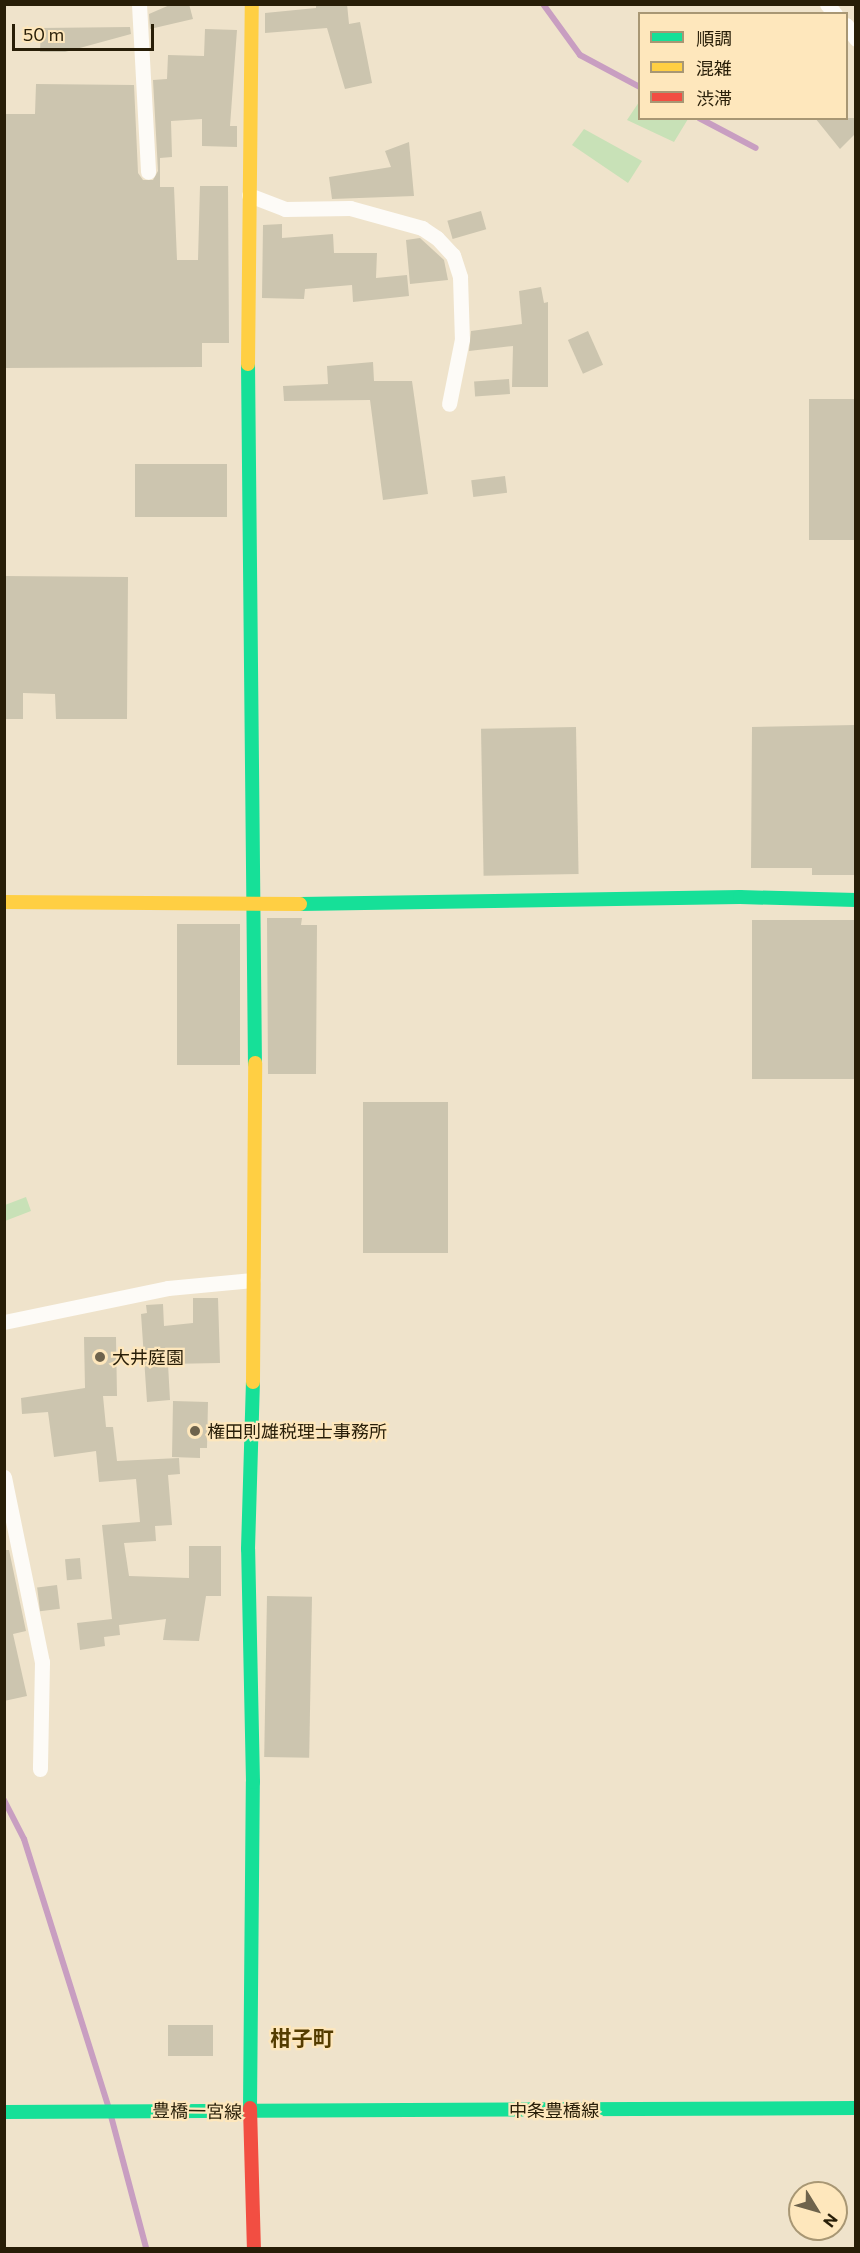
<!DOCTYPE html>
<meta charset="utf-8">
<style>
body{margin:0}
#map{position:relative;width:860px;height:2253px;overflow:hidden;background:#efe3cb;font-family:Commissioner,"Noto Sans JP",sans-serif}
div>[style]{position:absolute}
.green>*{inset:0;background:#c8e1b7}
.stream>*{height:6px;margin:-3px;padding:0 3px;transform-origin:3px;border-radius:3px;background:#c89ec1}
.building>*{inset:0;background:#ccc5af;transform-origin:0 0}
.street>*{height:15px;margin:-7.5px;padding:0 7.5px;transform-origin:7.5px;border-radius:7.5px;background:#fdfbf7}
.fast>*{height:14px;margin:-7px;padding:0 7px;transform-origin:7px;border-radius:7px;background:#16e098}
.slow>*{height:14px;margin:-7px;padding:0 7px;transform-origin:7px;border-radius:7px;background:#ffcf43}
.jam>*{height:14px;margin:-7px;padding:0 7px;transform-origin:7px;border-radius:7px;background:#f24e42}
.dots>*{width:16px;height:16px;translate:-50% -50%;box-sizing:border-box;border:3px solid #fee7bc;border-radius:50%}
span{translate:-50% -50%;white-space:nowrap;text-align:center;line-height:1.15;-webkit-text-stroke:4.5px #fee7bc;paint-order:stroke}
.poi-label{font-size:18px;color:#281e08}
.left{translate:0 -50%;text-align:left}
.street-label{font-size:18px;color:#281e08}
.quarter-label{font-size:21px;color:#543c00;font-weight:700}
.frame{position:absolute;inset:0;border:6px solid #281e08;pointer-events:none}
.legend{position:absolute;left:638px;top:12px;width:210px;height:108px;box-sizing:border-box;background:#fee7bc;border:2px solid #a89774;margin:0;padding:8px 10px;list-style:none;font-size:18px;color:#281e08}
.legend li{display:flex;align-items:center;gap:12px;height:30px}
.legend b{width:30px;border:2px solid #a89774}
.north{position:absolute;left:788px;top:2181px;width:60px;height:60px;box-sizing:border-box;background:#fee7bc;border:2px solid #a89774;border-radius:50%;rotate:127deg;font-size:16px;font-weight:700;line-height:24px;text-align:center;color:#281e08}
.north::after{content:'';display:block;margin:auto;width:21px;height:27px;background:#6e634c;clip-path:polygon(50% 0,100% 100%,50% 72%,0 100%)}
.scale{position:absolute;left:12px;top:24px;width:142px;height:27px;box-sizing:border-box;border:3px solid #281e08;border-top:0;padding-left:8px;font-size:18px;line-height:21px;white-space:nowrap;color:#281e08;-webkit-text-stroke:4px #fee7bc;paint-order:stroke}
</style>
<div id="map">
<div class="green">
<div style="clip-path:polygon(639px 102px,640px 118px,688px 119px,674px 142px,627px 120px)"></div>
<div style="clip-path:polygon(584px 129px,642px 161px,628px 183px,572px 145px)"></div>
<div style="clip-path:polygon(26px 1197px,31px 1211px,5px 1221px,5px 1205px)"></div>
</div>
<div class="stream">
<div style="left:543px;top:4px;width:63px;rotate:54deg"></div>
<div style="left:580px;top:55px;width:68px;rotate:28.1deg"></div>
<div style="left:699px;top:118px;width:64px;rotate:27.8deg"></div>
<div style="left:4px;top:1800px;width:44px;rotate:62.9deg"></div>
<div style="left:24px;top:1839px;width:280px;rotate:72.5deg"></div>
<div style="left:111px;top:2116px;width:137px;rotate:75.1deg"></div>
</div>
<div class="building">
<div style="clip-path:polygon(172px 4px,189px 4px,193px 19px,150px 29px,149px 14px)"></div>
<div style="clip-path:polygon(316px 4px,347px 4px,349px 24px,360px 22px,372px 83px,345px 89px,327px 28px,265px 33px,265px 13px,316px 8px)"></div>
<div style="clip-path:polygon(130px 27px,131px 34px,65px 52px,40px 52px,41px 28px)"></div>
<div style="clip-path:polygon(205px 29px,237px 30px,230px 126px,237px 126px,237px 147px,202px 146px,202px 119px,171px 121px,172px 157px,160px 158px,160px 187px,174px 187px,177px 260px,198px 260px,200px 186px,228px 186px,229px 343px,202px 343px,202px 367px,4px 368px,4px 114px,35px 114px,36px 84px,134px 85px,138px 173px,143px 180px,153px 180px,158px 171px,153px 80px,167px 79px,168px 55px,204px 56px)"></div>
<div style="clip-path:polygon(815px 118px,855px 118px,855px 134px,840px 149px)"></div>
<div style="clip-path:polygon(409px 142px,414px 196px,332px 199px,329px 177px,391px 167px,385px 151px)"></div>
<div style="left:481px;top:211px;width:19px;height:35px;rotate:74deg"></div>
<div style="clip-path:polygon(282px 224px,282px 238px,333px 234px,334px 253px,377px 253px,376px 278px,407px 275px,409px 296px,353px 302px,352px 285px,305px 289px,304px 299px,262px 298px,263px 225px)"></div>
<div style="clip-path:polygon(420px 238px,444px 260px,448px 280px,410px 284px,406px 240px)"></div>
<div style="clip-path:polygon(541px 287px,544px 303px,548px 302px,548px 387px,512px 387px,513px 346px,469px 351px,471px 331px,522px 324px,519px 291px)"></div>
<div style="left:588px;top:331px;width:37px;height:22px;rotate:66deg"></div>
<div style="clip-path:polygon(373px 362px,374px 381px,412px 381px,428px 494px,383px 500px,370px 400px,284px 401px,283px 386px,328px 384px,327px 366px)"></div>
<div style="left:509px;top:379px;width:15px;height:35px;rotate:86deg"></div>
<div style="left:809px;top:399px;width:46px;height:141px"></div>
<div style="left:227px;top:464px;width:53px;height:92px;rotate:90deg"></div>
<div style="left:505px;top:476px;width:17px;height:34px;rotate:83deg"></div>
<div style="clip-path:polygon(4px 576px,128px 577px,127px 719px,56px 719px,55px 694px,23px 693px,23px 719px,4px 719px)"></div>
<div style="clip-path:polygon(855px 725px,855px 875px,812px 875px,812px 868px,751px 868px,752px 727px)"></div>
<div style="left:576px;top:727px;width:147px;height:95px;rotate:89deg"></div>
<div style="clip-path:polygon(267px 918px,302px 918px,301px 925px,317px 925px,316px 1074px,268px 1074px)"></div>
<div style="left:855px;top:920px;width:159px;height:103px;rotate:90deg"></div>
<div style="left:177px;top:924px;width:63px;height:141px"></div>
<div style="left:363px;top:1102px;width:85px;height:151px"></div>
<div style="clip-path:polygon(193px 1298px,218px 1298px,220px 1363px,168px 1364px,170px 1400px,147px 1402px,141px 1314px,147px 1313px,146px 1305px,163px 1304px,164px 1326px,193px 1323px)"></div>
<div style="clip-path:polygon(84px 1337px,116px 1337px,117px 1396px,103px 1396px,106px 1427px,113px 1427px,117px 1461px,179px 1458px,180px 1474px,168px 1475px,172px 1525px,155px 1526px,156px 1541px,124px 1543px,129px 1576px,189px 1578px,189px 1546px,221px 1546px,221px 1596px,206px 1596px,199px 1641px,163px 1640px,166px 1619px,119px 1625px,120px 1635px,104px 1637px,105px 1646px,80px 1650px,77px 1623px,112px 1619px,102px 1525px,140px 1522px,136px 1479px,99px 1482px,96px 1451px,54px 1457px,48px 1412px,22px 1414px,21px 1398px,85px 1388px)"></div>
<div style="clip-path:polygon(173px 1401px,208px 1402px,207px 1448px,200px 1448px,200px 1458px,172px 1457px)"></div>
<div style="clip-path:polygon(4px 1550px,9px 1550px,26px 1631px,13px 1634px,27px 1696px,4px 1701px)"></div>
<div style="left:80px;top:1558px;width:21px;height:15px;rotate:85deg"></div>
<div style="left:57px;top:1585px;width:24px;height:20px;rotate:83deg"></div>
<div style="left:267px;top:1596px;width:45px;height:161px;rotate:1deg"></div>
<div style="left:168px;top:2025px;width:45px;height:31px"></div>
</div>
<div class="street">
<div style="left:139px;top:4px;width:168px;rotate:86.9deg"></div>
<div style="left:827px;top:4px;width:13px;rotate:51deg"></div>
<div style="left:846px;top:25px;width:17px;rotate:54deg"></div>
<div style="left:249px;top:195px;width:39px;rotate:21deg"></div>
<div style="left:285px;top:209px;width:65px;rotate:-0.9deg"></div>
<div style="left:350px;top:208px;width:75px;rotate:15.5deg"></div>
<div style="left:422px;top:228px;width:18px;rotate:34deg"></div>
<div style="left:437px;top:238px;width:23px;rotate:47deg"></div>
<div style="left:453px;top:255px;width:23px;rotate:72deg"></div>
<div style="left:460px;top:277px;width:62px;rotate:88.2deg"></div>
<div style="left:462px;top:339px;width:66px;rotate:101.3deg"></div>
<div style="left:4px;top:1322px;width:167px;rotate:-11.7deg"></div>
<div style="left:168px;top:1288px;width:85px;rotate:-5.4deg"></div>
<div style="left:4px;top:1477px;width:189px;rotate:78.4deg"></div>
<div style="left:42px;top:1662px;width:107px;rotate:91.1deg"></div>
</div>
<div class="fast">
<div style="left:248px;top:364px;width:699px;rotate:89.43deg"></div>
<div style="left:300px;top:904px;width:440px;rotate:-0.9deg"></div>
<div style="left:740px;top:897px;width:116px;rotate:1.5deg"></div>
<div style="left:250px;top:2108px;width:326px;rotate:-89.5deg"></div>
<div style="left:253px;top:1782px;width:233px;rotate:-91.2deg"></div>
<div style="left:248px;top:1549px;width:167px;rotate:-88.3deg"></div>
<div style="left:4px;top:2112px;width:852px;rotate:-0.27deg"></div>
</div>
<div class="slow">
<div style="left:248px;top:364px;width:360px;rotate:-89.4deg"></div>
<div style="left:4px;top:902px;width:296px;rotate:0.4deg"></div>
<div style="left:253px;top:1382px;width:319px;rotate:-89.6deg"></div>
</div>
<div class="jam">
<div style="left:250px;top:2108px;width:140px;rotate:88.4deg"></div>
</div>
<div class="dots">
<div style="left:100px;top:1357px;background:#6e634c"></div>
<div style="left:195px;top:1431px;background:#6e634c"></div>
</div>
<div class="poi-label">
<span class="left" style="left:112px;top:1357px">大井庭園</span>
<span class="left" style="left:207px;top:1431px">権田則雄税理士事務所</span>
</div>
<div class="street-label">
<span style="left:554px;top:2110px">中条豊橋線</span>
<span style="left:197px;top:2111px;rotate:1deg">豊橋一宮線</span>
</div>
<div class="quarter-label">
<span style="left:302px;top:2038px">柑子町</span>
</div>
<div class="frame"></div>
<ul class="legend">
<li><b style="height:8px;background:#16e098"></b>順調</li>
<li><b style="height:8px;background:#ffcf43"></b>混雑</li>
<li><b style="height:8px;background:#f24e42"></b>渋滞</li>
</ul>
<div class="north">N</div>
<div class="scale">50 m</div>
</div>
